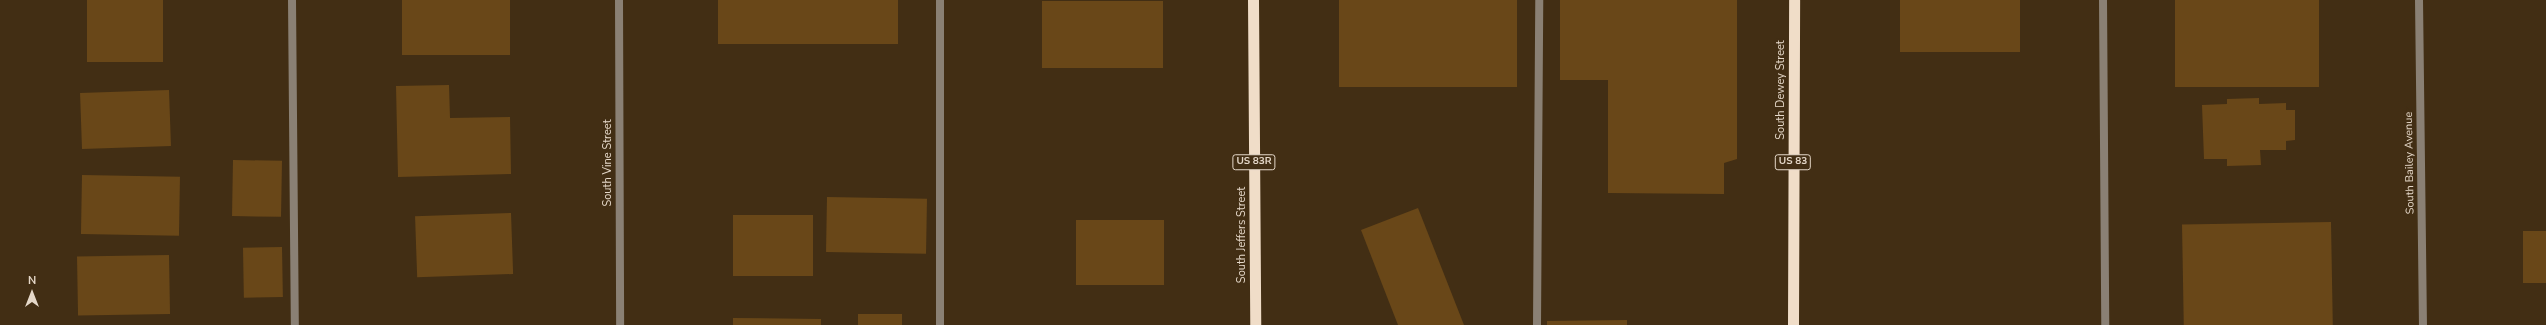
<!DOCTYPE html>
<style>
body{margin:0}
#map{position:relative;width:2546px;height:325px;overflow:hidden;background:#422e14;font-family:"Nunito Sans",sans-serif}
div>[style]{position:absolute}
.building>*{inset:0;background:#694718;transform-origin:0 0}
.service>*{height:8px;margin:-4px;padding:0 4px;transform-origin:4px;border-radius:4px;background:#8a8074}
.minor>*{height:8px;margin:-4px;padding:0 4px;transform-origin:4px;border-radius:4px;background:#8a8074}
.trunk>*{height:11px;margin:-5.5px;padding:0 5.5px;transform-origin:5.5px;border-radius:5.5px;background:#f0ddc8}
span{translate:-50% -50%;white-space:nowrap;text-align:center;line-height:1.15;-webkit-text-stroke:4px #422e14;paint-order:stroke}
.shield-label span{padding:1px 3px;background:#422e14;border:1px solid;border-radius:3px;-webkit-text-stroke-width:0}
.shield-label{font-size:10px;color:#e5d8c9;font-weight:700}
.street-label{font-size:11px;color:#e5d8c9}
.north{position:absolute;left:12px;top:273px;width:40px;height:40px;-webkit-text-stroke:3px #422e14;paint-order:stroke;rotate:0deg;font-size:11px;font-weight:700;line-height:16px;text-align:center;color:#e5d8c9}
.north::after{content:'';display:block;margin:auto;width:14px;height:18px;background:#e5d8c9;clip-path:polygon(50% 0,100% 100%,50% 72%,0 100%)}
</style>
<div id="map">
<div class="building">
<div style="left:87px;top:0;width:76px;height:62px"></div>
<div style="left:402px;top:0;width:108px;height:55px"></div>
<div style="left:718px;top:0;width:180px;height:44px"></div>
<div style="left:1339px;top:0;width:178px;height:87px"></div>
<div style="clip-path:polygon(1560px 0,1737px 0,1737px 159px,1724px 163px,1724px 194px,1608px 193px,1608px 80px,1560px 80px)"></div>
<div style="left:1900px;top:0;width:120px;height:52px"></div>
<div style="left:2175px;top:0;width:144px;height:87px"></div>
<div style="left:1042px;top:1px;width:121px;height:67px"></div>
<div style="clip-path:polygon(449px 85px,450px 118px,510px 117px,511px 174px,398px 177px,396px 86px)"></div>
<div style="left:169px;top:90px;width:56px;height:89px;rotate:88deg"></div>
<div style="clip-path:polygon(2259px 98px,2259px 104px,2286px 103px,2286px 110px,2295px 110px,2295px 140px,2286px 141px,2286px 150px,2260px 150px,2261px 165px,2227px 166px,2227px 159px,2204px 159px,2202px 105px,2227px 104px,2227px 99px)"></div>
<div style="left:233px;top:160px;width:49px;height:56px;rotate:1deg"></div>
<div style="left:82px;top:175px;width:98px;height:59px;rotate:1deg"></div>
<div style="left:827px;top:197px;width:100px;height:55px;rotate:1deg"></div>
<div style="clip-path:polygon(1418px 208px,1464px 325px,1398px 325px,1361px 230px)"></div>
<div style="left:511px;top:213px;width:61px;height:96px;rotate:88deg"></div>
<div style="left:733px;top:215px;width:80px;height:61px"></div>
<div style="left:1076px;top:220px;width:88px;height:65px"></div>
<div style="left:2331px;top:222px;width:103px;height:149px;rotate:89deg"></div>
<div style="left:2523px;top:231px;width:23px;height:52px"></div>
<div style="left:282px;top:247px;width:50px;height:39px;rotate:89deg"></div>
<div style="left:169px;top:255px;width:59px;height:92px;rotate:89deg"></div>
<div style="left:858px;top:314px;width:44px;height:11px"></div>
<div style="clip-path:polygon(733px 318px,821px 319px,821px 325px,733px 325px)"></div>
<div style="clip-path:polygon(1627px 320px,1627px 325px,1547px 325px,1547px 321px)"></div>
</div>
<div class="service">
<div style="left:292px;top:0;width:325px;rotate:89.5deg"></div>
<div style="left:940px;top:0;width:325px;rotate:90deg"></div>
<div style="left:2103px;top:0;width:325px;rotate:89.6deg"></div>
<div style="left:1537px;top:325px;width:325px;rotate:-89.6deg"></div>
</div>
<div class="minor">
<div style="left:619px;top:0;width:325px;rotate:89.8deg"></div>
<div style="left:2419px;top:0;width:325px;rotate:89.3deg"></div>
</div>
<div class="trunk">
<div style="left:1253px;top:0;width:325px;rotate:89.6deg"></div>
<div style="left:1793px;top:325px;width:325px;rotate:-89.8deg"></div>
</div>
<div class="shield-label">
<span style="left:1254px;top:162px">US 83R</span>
<span style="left:1793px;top:162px">US 83</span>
</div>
<div class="street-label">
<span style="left:1781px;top:90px;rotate:-90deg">South Dewey Street</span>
<span style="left:608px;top:163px;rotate:-90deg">South Vine Street</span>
<span style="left:2410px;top:163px;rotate:-91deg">South Bailey Avenue</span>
<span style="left:1242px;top:235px;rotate:-90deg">South Jeffers Street</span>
</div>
<div class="north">N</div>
</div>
